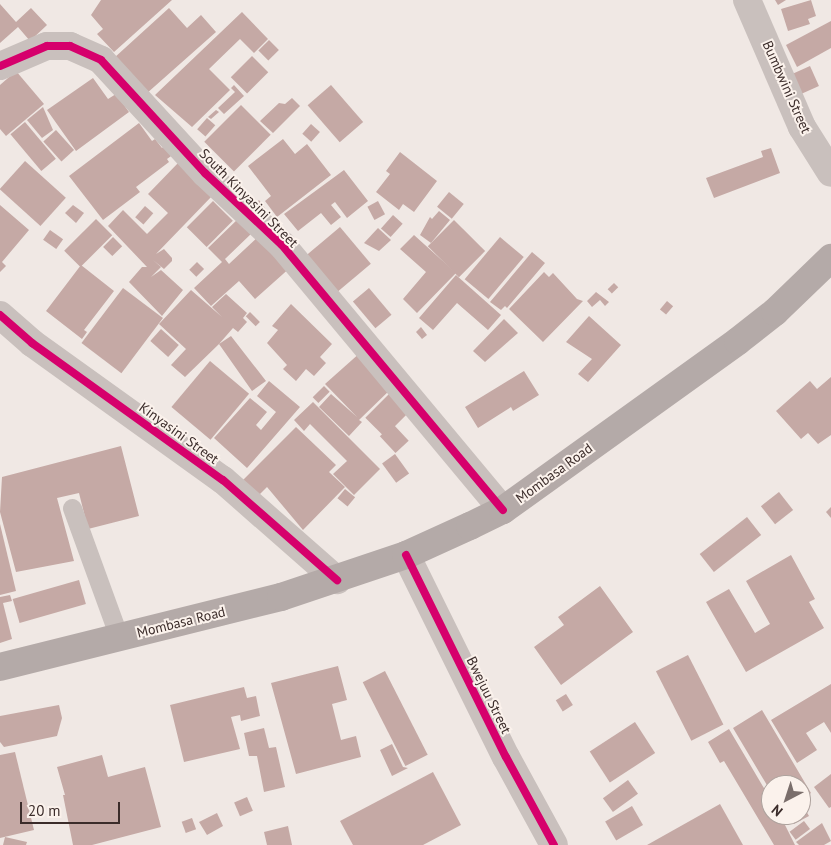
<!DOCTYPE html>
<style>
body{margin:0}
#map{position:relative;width:831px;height:845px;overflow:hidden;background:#f0e8e4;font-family:"PT Sans",sans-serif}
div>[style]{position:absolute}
.building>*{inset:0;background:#c5a9a5;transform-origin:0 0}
.service>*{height:19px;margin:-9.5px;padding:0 9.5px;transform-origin:9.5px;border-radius:9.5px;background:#c9c0bd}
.minor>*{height:28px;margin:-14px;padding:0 14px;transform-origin:14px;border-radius:14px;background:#c9c0bd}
.tertiary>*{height:28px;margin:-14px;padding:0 14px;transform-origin:14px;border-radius:14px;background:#c9c0bd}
.trunk>*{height:28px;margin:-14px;padding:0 14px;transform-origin:14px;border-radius:14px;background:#b4aaa8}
.cycleway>*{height:8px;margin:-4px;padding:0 4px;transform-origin:4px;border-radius:4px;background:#d6006c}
span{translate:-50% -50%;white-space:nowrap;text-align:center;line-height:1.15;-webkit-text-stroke:4px #fbf2ec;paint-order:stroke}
.street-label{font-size:14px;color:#3b2c2a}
.north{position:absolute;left:761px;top:775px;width:50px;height:50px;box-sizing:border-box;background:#fbf2ec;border:1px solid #aea39e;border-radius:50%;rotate:220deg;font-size:14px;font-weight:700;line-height:20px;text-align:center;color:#3b2c2a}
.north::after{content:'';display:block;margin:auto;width:18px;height:22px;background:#7a6e6b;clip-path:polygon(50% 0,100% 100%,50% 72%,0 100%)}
.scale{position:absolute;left:20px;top:802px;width:100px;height:22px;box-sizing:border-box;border:2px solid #3b2c2a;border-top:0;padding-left:6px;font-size:15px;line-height:18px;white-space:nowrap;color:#3b2c2a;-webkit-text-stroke:4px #fbf2ec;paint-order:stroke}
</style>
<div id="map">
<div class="building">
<div style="clip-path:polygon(101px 0,172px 0,114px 52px,97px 34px,103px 29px,91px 15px)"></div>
<div style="clip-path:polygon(775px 0,786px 0,778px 5px)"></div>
<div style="clip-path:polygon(811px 0,816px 16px,808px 19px,810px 24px,788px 31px,781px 9px)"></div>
<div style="clip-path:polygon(0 4px,16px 22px,31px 8px,47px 25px,30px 41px,18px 27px,0 43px)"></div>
<div style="clip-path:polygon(169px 8px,187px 28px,201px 15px,216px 32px,146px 94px,114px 58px)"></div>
<div style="clip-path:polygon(242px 12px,268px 39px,254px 53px,240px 39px,209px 69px,230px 90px,192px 127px,155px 95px)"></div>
<div style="clip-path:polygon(831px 21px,831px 48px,797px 67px,786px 45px)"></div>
<div style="left:269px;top:40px;width:14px;height:15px;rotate:45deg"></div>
<div style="left:252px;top:56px;width:23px;height:30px;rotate:45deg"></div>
<div style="left:810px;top:66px;width:22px;height:22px;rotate:66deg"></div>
<div style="clip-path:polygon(16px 71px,44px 104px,6px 136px,0 129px,0 85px)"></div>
<div style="clip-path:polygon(93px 78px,108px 99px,116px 94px,129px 112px,76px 151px,47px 110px)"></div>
<div style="clip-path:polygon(234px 85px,244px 96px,224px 114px,218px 108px,235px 92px,231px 88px)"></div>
<div style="left:331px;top:85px;width:49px;height:31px;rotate:49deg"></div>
<div style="clip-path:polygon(292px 98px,300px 106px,273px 133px,260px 121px,279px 103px,285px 104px)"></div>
<div style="left:241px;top:105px;width:42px;height:52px;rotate:45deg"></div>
<div style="clip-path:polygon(43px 107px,53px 130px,42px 138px,27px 120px)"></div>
<div style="clip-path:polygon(216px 110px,219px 112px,211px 119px,208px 117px)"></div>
<div style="left:207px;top:118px;width:11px;height:15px;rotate:41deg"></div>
<div style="left:25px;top:122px;width:48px;height:19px;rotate:50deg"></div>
<div style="clip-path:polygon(139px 123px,152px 141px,155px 139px,162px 148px,170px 141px,178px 151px,167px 159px,169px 162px,136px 187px,140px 192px,103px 220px,69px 176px)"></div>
<div style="left:311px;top:124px;width:12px;height:13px;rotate:42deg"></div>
<div style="left:56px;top:130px;width:27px;height:17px;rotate:48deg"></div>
<div style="clip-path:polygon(283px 139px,295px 154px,307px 144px,331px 175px,277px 217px,265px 201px,271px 196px,248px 166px)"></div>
<div style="clip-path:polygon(771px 148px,780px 173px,714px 198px,706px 178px,763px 157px,761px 151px)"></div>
<div style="clip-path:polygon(400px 152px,437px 181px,414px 212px,403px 204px,399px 210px,376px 192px,390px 174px,386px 171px)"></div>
<div style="left:25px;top:161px;width:55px;height:38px;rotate:42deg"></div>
<div style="clip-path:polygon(179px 162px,213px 195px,156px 254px,164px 249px,172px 258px,172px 261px,164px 269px,153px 260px,161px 267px,151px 277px,161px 270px,183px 290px,162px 316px,129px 282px,142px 267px,147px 267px,108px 226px,123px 210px,147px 234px,168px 213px,148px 194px)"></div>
<div style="clip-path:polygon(344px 170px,368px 201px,347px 218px,335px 202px,331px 205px,341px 217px,331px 225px,321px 213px,298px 231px,284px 214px)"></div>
<div style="left:449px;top:192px;width:19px;height:19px;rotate:39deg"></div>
<div style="clip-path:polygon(259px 200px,269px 214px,264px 218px,254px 205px)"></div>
<div style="left:213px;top:201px;width:28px;height:37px;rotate:45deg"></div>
<div style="left:378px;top:201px;width:15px;height:12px;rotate:62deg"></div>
<div style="clip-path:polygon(0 205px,29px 230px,2px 262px,6px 266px,0 272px)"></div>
<div style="clip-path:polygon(73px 205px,84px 213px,76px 223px,65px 213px)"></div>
<div style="left:145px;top:206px;width:11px;height:15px;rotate:41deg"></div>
<div style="clip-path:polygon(439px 211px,450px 220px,431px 243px,420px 235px,430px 217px,432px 219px)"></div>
<div style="left:393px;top:215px;width:13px;height:18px;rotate:42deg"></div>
<div style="clip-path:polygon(239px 218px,253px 232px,225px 259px,229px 264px,262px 233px,292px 266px,255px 299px,239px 281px,211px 306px,194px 288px,222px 262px,208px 248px)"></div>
<div style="left:96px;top:219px;width:23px;height:45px;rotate:45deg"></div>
<div style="left:454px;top:220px;width:44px;height:37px;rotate:45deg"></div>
<div style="left:340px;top:227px;width:48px;height:45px;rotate:50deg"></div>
<div style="clip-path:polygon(378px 228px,391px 240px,379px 251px,364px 243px)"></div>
<div style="left:50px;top:230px;width:16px;height:12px;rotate:35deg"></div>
<div style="clip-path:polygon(414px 235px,456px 273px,417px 313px,403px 299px,426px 272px,400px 249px)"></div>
<div style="left:113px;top:237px;width:13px;height:14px;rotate:45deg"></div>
<div style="left:500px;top:237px;width:31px;height:55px;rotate:40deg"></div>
<div style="clip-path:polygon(532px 252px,545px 263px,507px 308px,505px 306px,501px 310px,490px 302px)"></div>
<div style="left:197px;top:262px;width:10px;height:11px;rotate:45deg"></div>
<div style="clip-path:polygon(81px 265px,114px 291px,84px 330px,87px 332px,82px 339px,46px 311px)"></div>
<div style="clip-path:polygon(544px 272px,549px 277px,553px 273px,577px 299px,583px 301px,543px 342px,509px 309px)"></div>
<div style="clip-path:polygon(456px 275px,501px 315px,488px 330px,457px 303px,433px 330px,419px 318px)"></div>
<div style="left:614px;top:283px;width:6px;height:9px;rotate:45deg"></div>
<div style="left:123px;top:288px;width:50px;height:69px;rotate:37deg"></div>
<div style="left:369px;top:288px;width:35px;height:21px;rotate:50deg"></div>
<div style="clip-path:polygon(191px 290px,222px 317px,212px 307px,226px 294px,247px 313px,243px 318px,247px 322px,238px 332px,233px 328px,219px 344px,231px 336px,266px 381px,252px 391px,219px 344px,185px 377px,171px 365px,186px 349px,159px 324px)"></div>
<div style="clip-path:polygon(596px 292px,609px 302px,605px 306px,600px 300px,592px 307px,587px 301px)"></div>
<div style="left:667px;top:301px;width:8px;height:11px;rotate:40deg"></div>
<div style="clip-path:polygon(291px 304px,332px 344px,320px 357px,326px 363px,314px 376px,306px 369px,296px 381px,283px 369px,287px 365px,267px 343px,278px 330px,272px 326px)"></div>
<div style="left:250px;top:312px;width:14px;height:6px;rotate:45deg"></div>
<div style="clip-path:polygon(589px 316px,621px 345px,588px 382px,578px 374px,592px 359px,566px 342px)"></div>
<div style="clip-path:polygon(504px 319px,518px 333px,485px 362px,473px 351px)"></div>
<div style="clip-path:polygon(421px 327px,427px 335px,422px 339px,416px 332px)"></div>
<div style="left:161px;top:329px;width:24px;height:16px;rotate:42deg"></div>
<div style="clip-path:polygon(361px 352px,394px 386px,359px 420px,362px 422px,349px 436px,319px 407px,331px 394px,357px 417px,325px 384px)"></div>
<div style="left:210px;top:361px;width:51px;height:60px;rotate:40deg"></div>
<div style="clip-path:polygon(524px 371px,539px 395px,513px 411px,511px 407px,478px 428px,465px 407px)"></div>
<div style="clip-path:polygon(831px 377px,831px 435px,818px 444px,808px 433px,801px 439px,776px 411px,810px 381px,817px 389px)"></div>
<div style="clip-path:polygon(269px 381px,300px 407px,247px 468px,214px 438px,250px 398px,267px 412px,256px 425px,261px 430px,276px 412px,257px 396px)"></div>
<div style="left:324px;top:386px;width:8px;height:16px;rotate:45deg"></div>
<div style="left:395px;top:388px;width:27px;height:42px;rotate:45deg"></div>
<div style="clip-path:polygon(313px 402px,380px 469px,354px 495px,333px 474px,347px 461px,310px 424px,304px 431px,294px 420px)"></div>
<div style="left:393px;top:424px;width:23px;height:18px;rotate:47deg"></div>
<div style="clip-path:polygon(296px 427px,336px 465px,329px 472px,345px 487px,303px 530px,267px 487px,259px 495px,243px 480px)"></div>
<div style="clip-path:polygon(121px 446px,139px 516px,88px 529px,79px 493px,57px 498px,74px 561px,16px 572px,0 512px,2px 477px)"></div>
<div style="left:395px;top:454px;width:24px;height:16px;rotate:54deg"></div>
<div style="left:345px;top:489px;width:13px;height:12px;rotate:39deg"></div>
<div style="left:779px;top:492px;width:23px;height:23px;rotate:52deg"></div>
<div style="clip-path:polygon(831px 507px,831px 518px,826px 512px)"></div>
<div style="left:747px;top:517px;width:23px;height:60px;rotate:52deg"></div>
<div style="clip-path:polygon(0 524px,16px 591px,0 595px)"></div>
<div style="clip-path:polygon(791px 555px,815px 599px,809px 602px,824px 628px,746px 672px,706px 602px,729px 589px,755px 633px,770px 624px,746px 581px)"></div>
<div style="left:79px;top:580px;width:25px;height:69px;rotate:74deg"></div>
<div style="clip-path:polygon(600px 586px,633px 632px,561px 685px,534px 647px,564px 625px,558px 617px)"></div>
<div style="clip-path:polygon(10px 595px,12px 601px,3px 603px,12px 639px,0 643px,0 597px)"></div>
<div style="left:688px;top:655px;width:78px;height:36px;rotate:63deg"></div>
<div style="clip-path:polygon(338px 666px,347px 700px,332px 704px,341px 740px,356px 736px,361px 757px,296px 774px,271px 683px)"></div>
<div style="left:385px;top:671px;width:94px;height:25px;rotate:63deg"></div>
<div style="clip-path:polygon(831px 684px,831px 733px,824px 722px,806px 733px,817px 750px,797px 763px,771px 720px)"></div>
<div style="clip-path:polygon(244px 687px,247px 698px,256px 696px,260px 716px,241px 721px,240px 715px,231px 717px,240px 749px,184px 762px,170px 705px)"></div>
<div style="left:566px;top:694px;width:13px;height:12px;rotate:58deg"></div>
<div style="clip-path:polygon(59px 705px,62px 718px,57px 736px,4px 747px,0 742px,0 716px)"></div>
<div style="clip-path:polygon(762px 710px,811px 793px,801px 799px,801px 785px,771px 785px,771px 792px,733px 728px)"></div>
<div style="left:635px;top:722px;width:37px;height:54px;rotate:57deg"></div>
<div style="clip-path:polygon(264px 728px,269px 748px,276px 747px,285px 787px,264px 792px,257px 756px,249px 756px,244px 733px)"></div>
<div style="clip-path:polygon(729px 729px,771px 800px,771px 815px,780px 815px,795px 845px,774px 845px,724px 761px,720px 763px,708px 742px)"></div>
<div style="clip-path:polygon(392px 744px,403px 767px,408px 768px,392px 776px,380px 750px)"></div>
<div style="clip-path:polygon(15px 752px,34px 830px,0 838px,0 755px)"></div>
<div style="clip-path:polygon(102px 755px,108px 777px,145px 767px,161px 827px,92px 845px,73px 845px,63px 795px,65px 795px,57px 767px)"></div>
<div style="clip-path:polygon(433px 772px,461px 825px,423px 845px,353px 845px,340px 821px)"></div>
<div style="clip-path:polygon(831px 774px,831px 807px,829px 808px,814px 787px)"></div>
<div style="left:628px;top:780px;width:17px;height:31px;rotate:54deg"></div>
<div style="left:247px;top:797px;width:15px;height:14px;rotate:67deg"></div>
<div style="clip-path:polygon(801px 802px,809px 816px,794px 824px,789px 815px,801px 815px)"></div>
<div style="clip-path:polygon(720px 804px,743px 845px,647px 845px)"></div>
<div style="left:632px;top:806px;width:22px;height:31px;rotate:60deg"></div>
<div style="clip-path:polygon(217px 813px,223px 826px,207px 835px,199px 822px)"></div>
<div style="left:192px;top:818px;width:12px;height:11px;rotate:70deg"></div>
<div style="left:804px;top:821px;width:10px;height:18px;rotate:53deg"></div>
<div style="clip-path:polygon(822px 823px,831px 841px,824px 845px,799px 845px,796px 842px)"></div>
<div style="clip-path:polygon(288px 826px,292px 845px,267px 845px,264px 832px)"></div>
<div style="clip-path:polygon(5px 837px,27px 842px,26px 845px,3px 845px)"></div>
</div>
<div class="service">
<div style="left:72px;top:508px;width:137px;rotate:70deg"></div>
</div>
<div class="minor">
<div style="left:747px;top:0;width:138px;rotate:66.6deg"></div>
<div style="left:802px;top:127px;width:54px;rotate:57.8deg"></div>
<div style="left:0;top:66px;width:51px;rotate:-23.1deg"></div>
<div style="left:47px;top:46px;width:23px"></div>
<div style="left:70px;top:46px;width:34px;rotate:24deg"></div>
<div style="left:101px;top:60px;width:154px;rotate:47.4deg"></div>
<div style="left:205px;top:173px;width:105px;rotate:43.1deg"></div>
<div style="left:282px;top:245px;width:345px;rotate:50.2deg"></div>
<div style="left:0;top:315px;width:43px;rotate:41.2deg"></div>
<div style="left:32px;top:343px;width:235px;rotate:35.7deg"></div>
<div style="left:223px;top:480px;width:152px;rotate:41.3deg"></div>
</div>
<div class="tertiary">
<div style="left:406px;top:555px;width:225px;rotate:63.7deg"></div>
<div style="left:506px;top:757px;width:100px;rotate:61.4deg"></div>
</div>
<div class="trunk">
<div style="left:0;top:667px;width:290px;rotate:-14deg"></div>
<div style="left:281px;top:597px;width:132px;rotate:-18.6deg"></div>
<div style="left:406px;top:555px;width:70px;rotate:-24.4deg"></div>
<div style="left:470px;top:526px;width:37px;rotate:-26deg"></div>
<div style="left:503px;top:510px;width:289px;rotate:-35.7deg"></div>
<div style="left:738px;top:341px;width:47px;rotate:-38.1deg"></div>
<div style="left:775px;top:312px;width:78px;rotate:-44deg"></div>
</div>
<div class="cycleway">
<div style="left:0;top:66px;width:51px;rotate:-23.1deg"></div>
<div style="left:47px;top:46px;width:23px"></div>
<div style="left:70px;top:46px;width:34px;rotate:24deg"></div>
<div style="left:101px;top:60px;width:154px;rotate:47.4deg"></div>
<div style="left:205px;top:173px;width:105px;rotate:43.1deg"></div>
<div style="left:282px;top:245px;width:345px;rotate:50.2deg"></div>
<div style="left:0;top:315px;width:43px;rotate:41.2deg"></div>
<div style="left:32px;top:343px;width:235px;rotate:35.7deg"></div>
<div style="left:223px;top:480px;width:152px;rotate:41.3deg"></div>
<div style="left:406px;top:555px;width:225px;rotate:63.7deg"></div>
<div style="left:506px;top:757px;width:100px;rotate:61.4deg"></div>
</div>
<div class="street-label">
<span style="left:787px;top:87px;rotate:66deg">Bumbwini Street</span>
<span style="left:249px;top:198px;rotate:45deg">South Kinyasini Street</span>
<span style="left:179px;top:433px;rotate:36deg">Kinyasini Street</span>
<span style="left:554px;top:473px;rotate:-36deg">Mombasa Road</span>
<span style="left:181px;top:622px;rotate:-14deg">Mombasa Road</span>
<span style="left:489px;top:695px;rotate:64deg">Bwejuu Street</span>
</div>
<div class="north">N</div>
<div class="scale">20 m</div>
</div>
